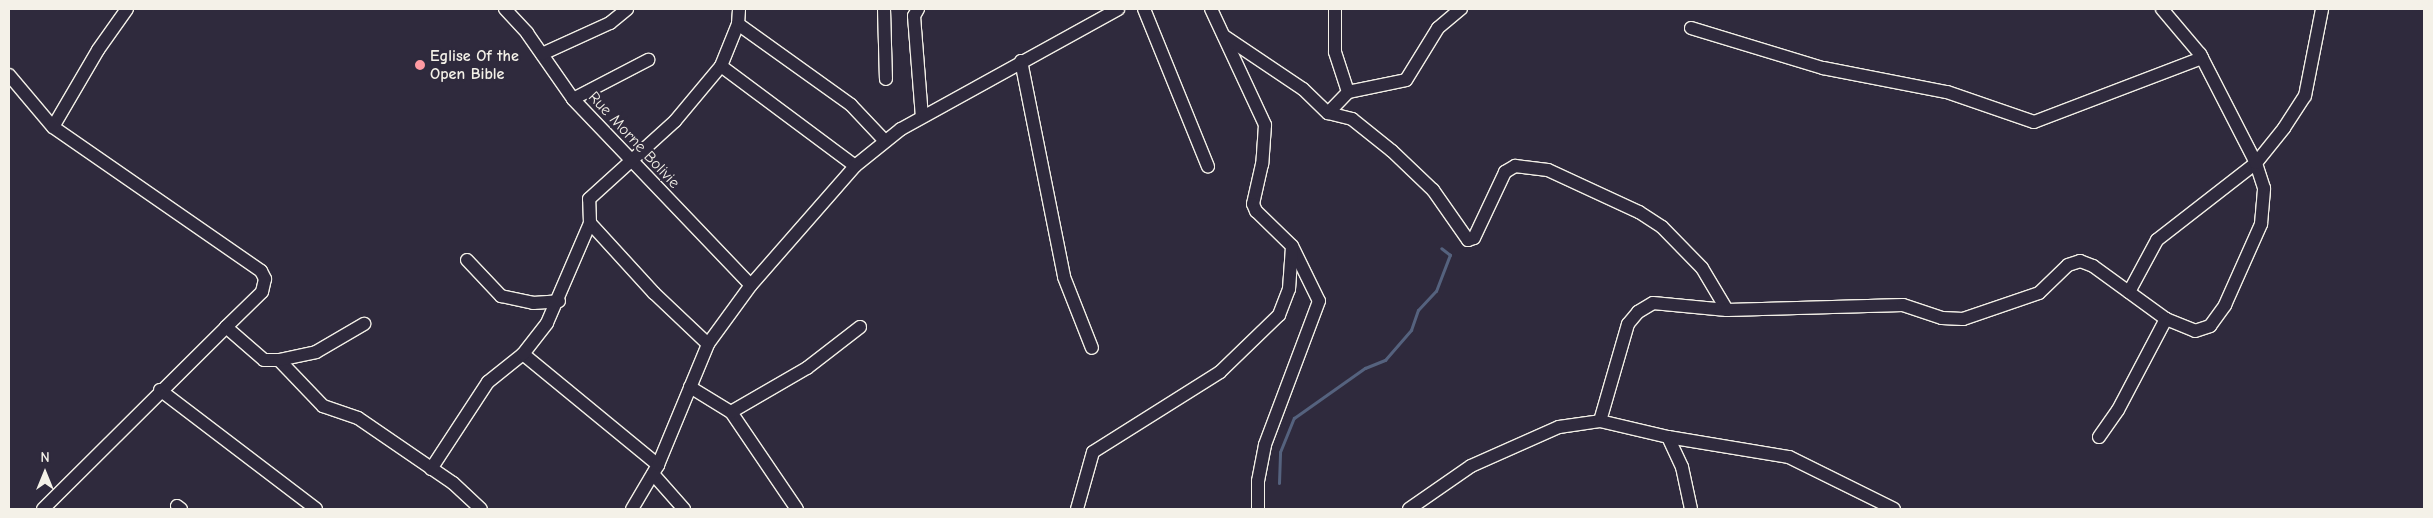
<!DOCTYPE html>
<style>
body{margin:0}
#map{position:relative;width:2433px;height:518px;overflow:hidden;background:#2f2a3d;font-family:"Comic Neue",sans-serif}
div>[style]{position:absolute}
.stream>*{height:3px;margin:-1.5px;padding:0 1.5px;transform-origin:1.5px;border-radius:1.5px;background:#55627e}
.roads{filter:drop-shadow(1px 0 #f4f1e8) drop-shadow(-1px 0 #f4f1e8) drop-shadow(0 1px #f4f1e8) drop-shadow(0 -1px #f4f1e8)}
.minor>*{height:12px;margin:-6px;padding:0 6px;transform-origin:6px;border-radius:6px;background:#2f2a3d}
.dots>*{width:14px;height:14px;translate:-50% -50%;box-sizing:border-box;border:2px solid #2f2a3d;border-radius:50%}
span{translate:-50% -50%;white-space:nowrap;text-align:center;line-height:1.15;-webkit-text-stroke:4.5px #2f2a3d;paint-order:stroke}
.poi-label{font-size:16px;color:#f4f1e8;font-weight:700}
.left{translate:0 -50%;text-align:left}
.street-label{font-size:16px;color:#f4f1e8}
.frame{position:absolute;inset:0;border:10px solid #f4f1e8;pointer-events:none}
.north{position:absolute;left:20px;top:448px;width:50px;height:50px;-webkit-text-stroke:4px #2f2a3d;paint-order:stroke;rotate:0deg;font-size:14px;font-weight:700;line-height:20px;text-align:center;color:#f4f1e8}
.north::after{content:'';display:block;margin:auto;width:18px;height:22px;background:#f4f1e8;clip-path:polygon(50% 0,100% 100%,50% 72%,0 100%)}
</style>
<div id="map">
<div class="stream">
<div style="left:1279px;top:483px;width:31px;rotate:-88deg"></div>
<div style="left:1280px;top:452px;width:37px;rotate:-68deg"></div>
<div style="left:1294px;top:418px;width:87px;rotate:-35.2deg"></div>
<div style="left:1365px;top:368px;width:22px;rotate:-22deg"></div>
<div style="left:1385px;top:360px;width:40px;rotate:-49deg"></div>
<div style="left:1411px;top:330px;width:21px;rotate:-71deg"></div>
<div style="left:1418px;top:310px;width:26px;rotate:-47deg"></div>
<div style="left:1436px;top:291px;width:39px;rotate:-69deg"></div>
<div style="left:1450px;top:255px;width:11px;rotate:-142deg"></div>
</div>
<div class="roads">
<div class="minor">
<div style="left:127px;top:9px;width:50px;rotate:125.3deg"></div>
<div style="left:98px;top:50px;width:89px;rotate:120.3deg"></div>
<div style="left:53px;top:127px;width:253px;rotate:34.7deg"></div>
<div style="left:261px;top:271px;width:9px;rotate:63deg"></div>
<div style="left:265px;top:279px;width:13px;rotate:103deg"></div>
<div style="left:262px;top:292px;width:50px;rotate:135.8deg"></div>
<div style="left:505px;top:9px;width:33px;rotate:47deg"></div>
<div style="left:527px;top:33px;width:80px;rotate:55.1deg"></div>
<div style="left:573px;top:99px;width:257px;rotate:46.3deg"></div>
<div style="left:884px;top:9px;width:70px;rotate:88.4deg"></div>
<div style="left:918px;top:9px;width:8px;rotate:120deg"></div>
<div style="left:914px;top:16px;width:101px;rotate:85.5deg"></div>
<div style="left:1144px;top:9px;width:170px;rotate:67.9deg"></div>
<div style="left:1211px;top:9px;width:128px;rotate:65deg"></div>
<div style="left:1265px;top:125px;width:39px;rotate:94deg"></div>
<div style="left:1262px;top:164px;width:41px;rotate:102.7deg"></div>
<div style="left:1253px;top:204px;width:8px;rotate:67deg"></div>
<div style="left:1256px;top:211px;width:50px;rotate:44.2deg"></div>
<div style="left:1292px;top:246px;width:61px;rotate:63.9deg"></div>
<div style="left:1319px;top:301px;width:154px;rotate:110.6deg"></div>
<div style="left:1265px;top:445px;width:37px;rotate:101deg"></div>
<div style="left:1258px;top:481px;width:28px;rotate:90deg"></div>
<div style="left:738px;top:24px;width:139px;rotate:35.6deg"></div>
<div style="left:851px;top:105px;width:48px;rotate:46.7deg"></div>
<div style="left:1691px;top:28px;width:138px;rotate:16.9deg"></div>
<div style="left:1823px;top:68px;width:126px;rotate:11deg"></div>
<div style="left:1947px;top:92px;width:92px;rotate:19deg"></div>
<div style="left:2034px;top:122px;width:180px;rotate:-20.9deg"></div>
<div style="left:1224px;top:36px;width:95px;rotate:33.9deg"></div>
<div style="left:1303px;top:89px;width:35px;rotate:44deg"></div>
<div style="left:1328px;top:113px;width:25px;rotate:14deg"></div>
<div style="left:1352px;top:119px;width:51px;rotate:38.7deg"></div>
<div style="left:1392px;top:151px;width:57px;rotate:43.6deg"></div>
<div style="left:1433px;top:190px;width:61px;rotate:55deg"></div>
<div style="left:1468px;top:240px;width:6px;rotate:-18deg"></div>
<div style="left:1474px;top:238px;width:73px;rotate:-64.8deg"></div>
<div style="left:1505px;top:172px;width:12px;rotate:-31deg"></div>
<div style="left:1515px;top:166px;width:33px;rotate:7deg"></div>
<div style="left:1548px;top:170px;width:100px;rotate:24.8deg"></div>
<div style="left:1639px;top:212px;width:27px;rotate:33deg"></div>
<div style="left:1662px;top:227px;width:57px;rotate:45.7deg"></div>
<div style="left:1702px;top:268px;width:49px;rotate:59.2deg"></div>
<div style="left:542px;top:54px;width:75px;rotate:-24.5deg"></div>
<div style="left:610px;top:23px;width:22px;rotate:-39deg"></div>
<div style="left:1021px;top:61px;width:220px;rotate:78.7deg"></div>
<div style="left:1064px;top:277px;width:76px;rotate:68.5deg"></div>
<div style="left:721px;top:66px;width:167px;rotate:36.7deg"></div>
<div style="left:9px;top:75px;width:68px;rotate:49.8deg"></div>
<div style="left:1348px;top:92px;width:59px;rotate:-11.7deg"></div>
<div style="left:1406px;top:80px;width:61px;rotate:-58.4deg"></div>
<div style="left:1438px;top:28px;width:30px;rotate:-40deg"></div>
<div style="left:573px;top:99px;width:85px;rotate:-27.5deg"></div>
<div style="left:1328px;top:113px;width:29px;rotate:-46deg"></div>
<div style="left:1348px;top:92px;width:42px;rotate:-108deg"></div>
<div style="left:1335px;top:52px;width:43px;rotate:-90deg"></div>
<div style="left:590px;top:223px;width:95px;rotate:47.6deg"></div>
<div style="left:654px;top:293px;width:74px;rotate:43.4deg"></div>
<div style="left:467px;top:260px;width:50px;rotate:46.6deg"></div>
<div style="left:501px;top:296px;width:33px;rotate:12deg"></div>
<div style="left:533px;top:303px;width:26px;rotate:-4deg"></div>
<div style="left:2129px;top:292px;width:59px;rotate:-61.7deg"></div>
<div style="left:2157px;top:240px;width:125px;rotate:-37.9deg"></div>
<div style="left:2256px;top:163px;width:45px;rotate:-51.3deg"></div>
<div style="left:2284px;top:128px;width:38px;rotate:-57deg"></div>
<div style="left:2305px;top:96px;width:89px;rotate:-78.9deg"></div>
<div style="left:523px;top:354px;width:175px;rotate:39.4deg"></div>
<div style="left:279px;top:360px;width:64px;rotate:46.3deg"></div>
<div style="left:323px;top:406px;width:37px;rotate:19deg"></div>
<div style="left:358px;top:418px;width:115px;rotate:34.4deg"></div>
<div style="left:453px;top:483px;width:38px;rotate:43deg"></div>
<div style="left:690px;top:387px;width:48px;rotate:31.4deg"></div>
<div style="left:731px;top:412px;width:117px;rotate:55.8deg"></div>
<div style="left:160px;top:390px;width:196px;rotate:37.3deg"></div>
<div style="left:731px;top:412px;width:88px;rotate:-30.1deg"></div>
<div style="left:807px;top:368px;width:67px;rotate:-37.7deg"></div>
<div style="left:1600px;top:421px;width:101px;rotate:-73.9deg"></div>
<div style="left:1628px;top:324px;width:16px;rotate:-50deg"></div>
<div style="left:1638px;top:312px;width:17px;rotate:-31deg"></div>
<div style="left:1653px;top:303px;width:74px;rotate:5.4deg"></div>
<div style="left:1727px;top:310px;width:176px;rotate:-1.6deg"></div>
<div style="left:1903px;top:305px;width:41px;rotate:18.4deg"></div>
<div style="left:1942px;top:318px;width:21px;rotate:3deg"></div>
<div style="left:1963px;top:319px;width:80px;rotate:-18.9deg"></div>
<div style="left:2039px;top:293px;width:40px;rotate:-44deg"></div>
<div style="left:2068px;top:265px;width:13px;rotate:-18deg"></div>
<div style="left:2080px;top:261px;width:14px;rotate:21deg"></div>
<div style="left:2093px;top:266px;width:90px;rotate:36deg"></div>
<div style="left:2166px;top:319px;width:31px;rotate:22deg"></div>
<div style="left:2195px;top:331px;width:16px;rotate:-18deg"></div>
<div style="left:2210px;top:326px;width:26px;rotate:-54deg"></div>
<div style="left:2225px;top:305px;width:89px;rotate:-66deg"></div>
<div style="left:2261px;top:224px;width:36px;rotate:-85deg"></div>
<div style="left:2264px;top:188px;width:26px;rotate:-108deg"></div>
<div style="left:2256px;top:163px;width:123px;rotate:-117.2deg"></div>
<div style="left:2200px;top:54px;width:59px;rotate:-130.2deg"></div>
<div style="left:1668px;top:437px;width:33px;rotate:65deg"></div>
<div style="left:1682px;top:467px;width:43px;rotate:77.9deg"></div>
<div style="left:2099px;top:437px;width:33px;rotate:-55deg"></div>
<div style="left:2118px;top:410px;width:103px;rotate:-62.2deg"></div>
<div style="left:431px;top:469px;width:104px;rotate:-56.8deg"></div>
<div style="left:488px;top:382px;width:45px;rotate:-38.7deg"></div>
<div style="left:523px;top:354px;width:39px;rotate:-52deg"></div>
<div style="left:547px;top:323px;width:109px;rotate:-66.7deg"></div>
<div style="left:590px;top:223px;width:24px;rotate:-92deg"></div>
<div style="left:589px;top:199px;width:116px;rotate:-42.2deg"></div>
<div style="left:675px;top:121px;width:72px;rotate:-50.1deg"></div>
<div style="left:721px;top:66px;width:45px;rotate:-68deg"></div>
<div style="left:738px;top:24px;width:15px;rotate:-86deg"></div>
<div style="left:653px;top:474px;width:47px;rotate:48.5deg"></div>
<div style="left:177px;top:506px;width:5px;rotate:37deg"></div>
<div style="left:43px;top:509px;width:258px;rotate:-44.8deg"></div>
<div style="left:226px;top:327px;width:50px;rotate:41deg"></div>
<div style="left:264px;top:360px;width:15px"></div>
<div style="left:279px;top:360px;width:38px;rotate:-12deg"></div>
<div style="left:316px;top:352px;width:56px;rotate:-30.3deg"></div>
<div style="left:632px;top:509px;width:51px;rotate:-59.4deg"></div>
<div style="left:658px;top:465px;width:131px;rotate:-67.5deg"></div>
<div style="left:708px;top:344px;width:73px;rotate:-53.9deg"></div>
<div style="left:751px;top:285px;width:158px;rotate:-48.8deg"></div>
<div style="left:855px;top:166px;width:59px;rotate:-38.8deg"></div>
<div style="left:901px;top:129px;width:248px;rotate:-28.9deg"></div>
<div style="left:1077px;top:509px;width:59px;rotate:-74.3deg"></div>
<div style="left:1093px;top:452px;width:150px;rotate:-32.2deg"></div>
<div style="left:1220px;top:372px;width:82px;rotate:-44deg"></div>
<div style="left:1279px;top:315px;width:28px;rotate:-69deg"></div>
<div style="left:1289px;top:289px;width:42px;rotate:-85.9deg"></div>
<div style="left:1409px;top:509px;width:75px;rotate:-34.7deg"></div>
<div style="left:1471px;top:466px;width:96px;rotate:-23.9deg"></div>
<div style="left:1559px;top:427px;width:41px;rotate:-8.3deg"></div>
<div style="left:1600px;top:421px;width:70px;rotate:13.2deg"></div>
<div style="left:1668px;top:437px;width:123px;rotate:9.4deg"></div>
<div style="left:1789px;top:457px;width:117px;rotate:26.3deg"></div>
</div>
</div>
<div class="dots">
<div style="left:420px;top:65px;background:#ff9aa2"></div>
</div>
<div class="poi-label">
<span class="left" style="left:430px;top:65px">Eglise Of the<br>Open Bible</span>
</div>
<div class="street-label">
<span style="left:634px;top:140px;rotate:47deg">Rue Morne Bolivie</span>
</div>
<div class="frame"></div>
<div class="north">N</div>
</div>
